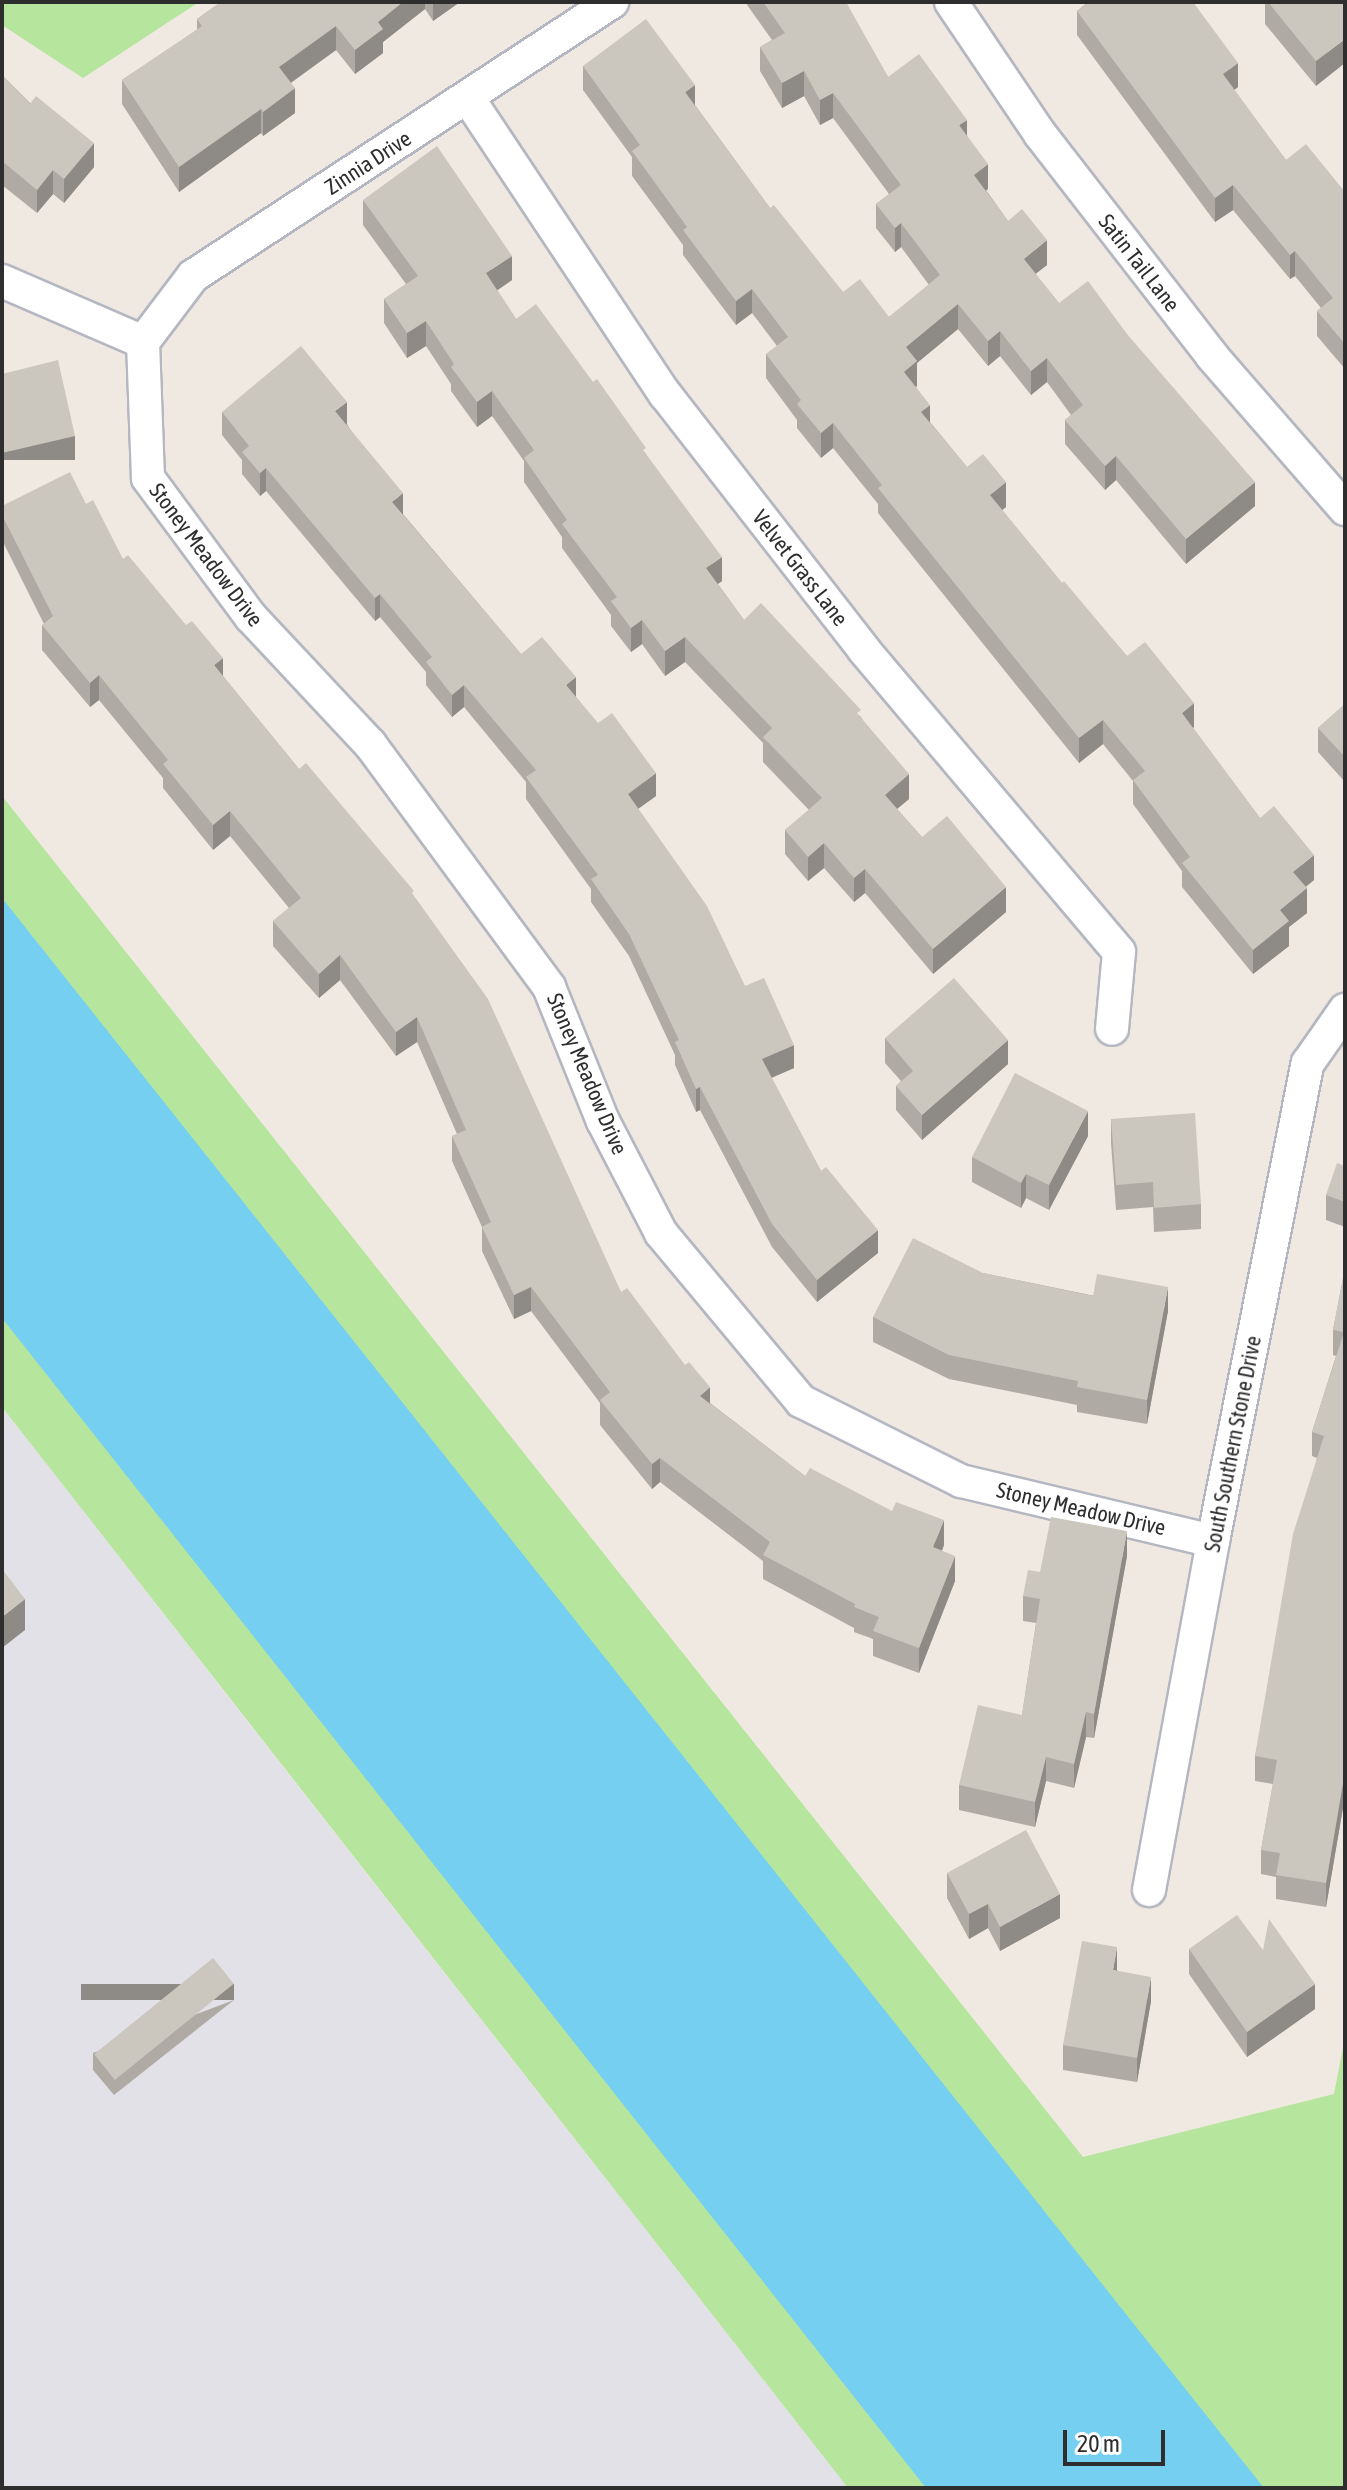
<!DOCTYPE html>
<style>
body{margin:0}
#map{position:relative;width:1347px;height:2490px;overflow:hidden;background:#efe9e1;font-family:"Asap Condensed",sans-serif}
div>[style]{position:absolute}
.industrial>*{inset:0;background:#e3e1e8}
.green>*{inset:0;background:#b6e59e}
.water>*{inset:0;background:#75cff0}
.roads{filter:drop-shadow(2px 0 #b4b7c1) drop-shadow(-2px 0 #b4b7c1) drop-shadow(0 2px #b4b7c1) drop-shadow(0 -2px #b4b7c1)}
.minor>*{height:32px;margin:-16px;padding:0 16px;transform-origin:16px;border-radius:16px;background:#fff}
.wall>*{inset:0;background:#afaba4}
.shaded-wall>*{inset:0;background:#8e8b86;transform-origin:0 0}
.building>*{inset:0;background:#cbc7bf;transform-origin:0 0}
span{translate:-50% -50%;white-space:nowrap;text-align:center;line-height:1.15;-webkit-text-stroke:7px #fff;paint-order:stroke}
.street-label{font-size:22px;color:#2e2e2e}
.frame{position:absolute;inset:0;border:4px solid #2e2e2e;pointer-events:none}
.scale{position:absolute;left:1063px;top:2430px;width:102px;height:36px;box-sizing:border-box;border:4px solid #2e2e2e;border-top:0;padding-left:10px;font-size:24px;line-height:28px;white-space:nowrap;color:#2e2e2e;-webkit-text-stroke:6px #fff;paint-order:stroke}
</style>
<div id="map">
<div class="industrial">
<div style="clip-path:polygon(2px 1407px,290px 1776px,848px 2488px,2px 2488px)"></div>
</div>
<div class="green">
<div style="clip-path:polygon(2px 2px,199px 2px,83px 78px,2px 25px)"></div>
<div style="clip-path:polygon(2px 796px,1083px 2157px,1334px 2094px,1345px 2038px,1345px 2488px,848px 2488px,2px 1407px)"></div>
</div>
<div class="water">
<div style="clip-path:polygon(2px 898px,1264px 2488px,926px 2488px,2px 1318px)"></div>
</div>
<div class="roads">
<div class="minor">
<div style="left:951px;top:2px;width:159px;rotate:56deg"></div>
<div style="left:1040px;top:134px;width:281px;rotate:52.2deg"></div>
<div style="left:1212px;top:356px;width:203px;rotate:49deg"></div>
<div style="left:468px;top:98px;width:356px;rotate:56.4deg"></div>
<div style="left:665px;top:394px;width:324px;rotate:52.1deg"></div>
<div style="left:864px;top:650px;width:395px;rotate:49.8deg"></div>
<div style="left:1119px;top:952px;width:77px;rotate:95.2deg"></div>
<div style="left:2px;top:281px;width:154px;rotate:23.4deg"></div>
<div style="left:143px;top:342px;width:136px;rotate:87.9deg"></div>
<div style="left:148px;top:478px;width:173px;rotate:53.5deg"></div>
<div style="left:251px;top:617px;width:174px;rotate:46.9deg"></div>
<div style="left:370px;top:744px;width:302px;rotate:53.6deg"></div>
<div style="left:549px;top:987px;width:144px;rotate:68.1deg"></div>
<div style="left:603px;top:1121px;width:126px;rotate:62.6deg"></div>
<div style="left:661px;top:1233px;width:219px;rotate:50.2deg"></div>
<div style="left:801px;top:1401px;width:179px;rotate:26.6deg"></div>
<div style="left:961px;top:1481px;width:259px;rotate:13.4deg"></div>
<div style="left:143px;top:342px;width:83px;rotate:-52.9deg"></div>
<div style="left:193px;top:276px;width:501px;rotate:-33.18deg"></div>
<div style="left:1149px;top:1890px;width:355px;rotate:-79.6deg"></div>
<div style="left:1213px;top:1541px;width:487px;rotate:-78.8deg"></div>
<div style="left:1308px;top:1063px;width:65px;rotate:-55.1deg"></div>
</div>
</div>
<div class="wall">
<div style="clip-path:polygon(221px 2px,460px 2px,433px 21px,425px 9px,383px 42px,383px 53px,355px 74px,336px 50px,291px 83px,295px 113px,263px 136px,261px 133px,179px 192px,122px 104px,122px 80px,197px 30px,197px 19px)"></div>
<div style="clip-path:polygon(745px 2px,847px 2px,846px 3px,888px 77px,967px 135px,988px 189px,986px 190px,1008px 221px,1047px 265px,1035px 274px,1059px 303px,1255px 506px,1186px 564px,1116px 480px,1105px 490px,1065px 444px,1065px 420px,1071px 415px,1047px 382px,1031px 395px,1000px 356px,988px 366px,958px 329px,917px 363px,917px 386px,916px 387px,930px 422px,967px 467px,1006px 507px,1002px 510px,1062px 583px,1127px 656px,1194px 727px,1193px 728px,1260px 818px,1314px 880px,1306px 887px,1307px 913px,1289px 927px,1289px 946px,1253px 974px,1182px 887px,1182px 871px,1133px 804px,1133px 781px,1103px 744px,1079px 763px,878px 513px,878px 504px,833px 448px,821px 458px,797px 428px,797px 420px,766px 378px,766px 354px,777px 346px,752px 313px,736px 325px,683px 255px,683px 245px,632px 176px,632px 157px,583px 90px,583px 66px,695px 105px,770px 208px,843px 292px,889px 317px,929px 285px,901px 247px,895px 252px,876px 228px,876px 204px,889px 194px,833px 118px,820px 125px,804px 96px,782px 108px,760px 71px,760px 47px,772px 40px)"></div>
<div style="clip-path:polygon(1088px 2px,1193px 2px,1238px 87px,1234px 90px,1286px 160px,1345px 192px,1345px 369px,1317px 336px,1317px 311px,1321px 308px,1295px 276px,1290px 279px,1233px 210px,1215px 222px,1077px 35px,1077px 11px)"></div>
<div style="clip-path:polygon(1265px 2px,1345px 2px,1316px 86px,1265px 24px)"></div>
<div style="clip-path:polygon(2px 75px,94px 167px,64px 203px,53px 194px,37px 213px,2px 185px)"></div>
<div style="clip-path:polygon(363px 200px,512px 280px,497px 290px,516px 319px,646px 454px,722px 581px,718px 584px,744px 620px,861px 717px,909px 799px,897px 809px,922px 837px,1006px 912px,933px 974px,865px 893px,854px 902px,824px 868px,808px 881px,785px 854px,785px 830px,809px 810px,763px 762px,763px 743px,685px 662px,665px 676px,642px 644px,631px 652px,611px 626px,611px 615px,562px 548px,562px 537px,524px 482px,524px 461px,492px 416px,477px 427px,451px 391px,451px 384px,426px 346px,407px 358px,384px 323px,384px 299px,406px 284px,363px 225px)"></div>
<div style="clip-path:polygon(222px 412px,347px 424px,403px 514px,521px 654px,576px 697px,656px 796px,638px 809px,794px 1068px,771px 1078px,821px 1171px,878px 1253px,817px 1302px,772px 1247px,700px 1110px,696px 1112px,675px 1065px,675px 1055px,629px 956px,591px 902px,591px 889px,526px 799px,526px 782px,464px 707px,452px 717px,426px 685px,426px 672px,380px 617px,375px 621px,266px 491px,260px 496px,242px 474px,242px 460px,222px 435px)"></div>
<div style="clip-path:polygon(86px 504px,123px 559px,223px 676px,299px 769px,414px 897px,621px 1292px,710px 1403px,805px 1476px,944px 1545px,942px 1551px,955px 1581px,919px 1673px,873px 1656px,873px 1639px,854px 1632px,854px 1628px,763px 1579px,763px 1561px,660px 1482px,652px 1489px,600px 1425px,600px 1403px,531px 1311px,514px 1319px,482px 1251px,482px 1227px,452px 1161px,452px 1136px,457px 1134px,417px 1042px,396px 1056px,340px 980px,319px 998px,273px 946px,273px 921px,289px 908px,230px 836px,213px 850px,163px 788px,163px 778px,99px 700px,90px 707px,42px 650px,42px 625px,44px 624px,2px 540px,2px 506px)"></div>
<div style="clip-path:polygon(1345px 704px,1345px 782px,1318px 752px,1318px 728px)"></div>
<div style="clip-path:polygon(885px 1038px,1008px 1064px,922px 1140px,896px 1110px,896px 1086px,901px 1081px,885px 1063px)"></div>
<div style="clip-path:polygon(1111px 1119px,1201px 1204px,1201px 1229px,1154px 1232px,1153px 1207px,1116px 1210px,1111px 1143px)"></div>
<div style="clip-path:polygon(1088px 1136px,1049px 1210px,1026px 1198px,1021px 1208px,972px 1182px,972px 1157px)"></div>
<div style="clip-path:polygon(1345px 1166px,1345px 1227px,1326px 1220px,1326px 1195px)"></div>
<div style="clip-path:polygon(1345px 1268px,1345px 1796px,1326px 1907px,1276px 1899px,1276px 1877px,1261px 1874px,1261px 1850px,1273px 1784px,1255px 1781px,1255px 1756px,1317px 1458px,1312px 1456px,1312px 1432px,1336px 1356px,1333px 1355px,1333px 1330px)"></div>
<div style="clip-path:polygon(983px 1273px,1168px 1311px,1147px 1424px,1077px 1412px,1077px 1405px,949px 1379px,873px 1342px,873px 1317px)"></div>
<div style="clip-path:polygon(1127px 1556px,1094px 1738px,1086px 1737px,1074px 1788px,1046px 1781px,1035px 1827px,959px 1810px,959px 1785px,1022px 1715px,1036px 1623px,1023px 1621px,1023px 1596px,1040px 1572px)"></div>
<div style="clip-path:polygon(947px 1873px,1060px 1918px,1000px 1951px,988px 1928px,969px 1939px,947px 1898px)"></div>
<div style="clip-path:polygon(1189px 1949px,1315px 2009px,1247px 2057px,1189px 1974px)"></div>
<div style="clip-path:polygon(1117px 1970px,1151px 2001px,1137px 2082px,1063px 2070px,1063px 2045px)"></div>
<div style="clip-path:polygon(234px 2000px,114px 2095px,93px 2070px,93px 2053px)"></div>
</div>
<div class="shaded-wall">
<div style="clip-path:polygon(403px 2px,425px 2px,425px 9px,383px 42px,383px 53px,355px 74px,355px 50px,378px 22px)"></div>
<div style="clip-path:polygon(433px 2px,460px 2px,433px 21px)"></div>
<div style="clip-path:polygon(336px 26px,336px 50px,279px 91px,279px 67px)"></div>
<div style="clip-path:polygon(1345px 39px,1345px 63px,1316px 86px,1316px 61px)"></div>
<div style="clip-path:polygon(1238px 63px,1238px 87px,1223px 99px,1223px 74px)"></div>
<div style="clip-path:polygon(804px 71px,804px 96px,782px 108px,782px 83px)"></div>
<div style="clip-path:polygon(695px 85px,695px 110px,685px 92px)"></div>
<div style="clip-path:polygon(295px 88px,295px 113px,263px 136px,263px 112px)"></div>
<div style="clip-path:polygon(833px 93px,833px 118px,820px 125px,820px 100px)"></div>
<div style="clip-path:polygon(261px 109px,261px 133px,179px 192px,179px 167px)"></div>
<div style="clip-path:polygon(967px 120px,967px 144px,959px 125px)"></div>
<div style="clip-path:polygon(94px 143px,94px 167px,64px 203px,64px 179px)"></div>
<div style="clip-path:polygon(988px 164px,988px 189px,974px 199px,974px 175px)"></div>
<div style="clip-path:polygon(53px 170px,53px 194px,37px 213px,37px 190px)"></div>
<div style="clip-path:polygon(1233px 185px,1233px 210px,1215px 222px,1215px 198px)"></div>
<div style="clip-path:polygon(901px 223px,901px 247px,895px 252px,895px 228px)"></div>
<div style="clip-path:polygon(1047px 240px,1047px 265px,1024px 283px,1024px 259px)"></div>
<div style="clip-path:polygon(1295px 251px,1295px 276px,1290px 279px,1290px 255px)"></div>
<div style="clip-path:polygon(512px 256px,512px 280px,486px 298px,486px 273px)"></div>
<div style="clip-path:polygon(752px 289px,752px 313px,736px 325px,736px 301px)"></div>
<div style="clip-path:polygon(958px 304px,958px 329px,917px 363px,917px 386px,904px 397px,904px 372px,906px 347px)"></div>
<div style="clip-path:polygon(426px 321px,426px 346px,407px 358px,407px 333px)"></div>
<div style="clip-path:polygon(1000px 331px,1000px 356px,988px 366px,988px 341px)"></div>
<div style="clip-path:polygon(1047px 358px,1047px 382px,1031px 395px,1031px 371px)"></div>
<div style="clip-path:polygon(492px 391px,492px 416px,477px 427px,477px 402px)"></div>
<div style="clip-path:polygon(347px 402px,347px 424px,335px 434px,335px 411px)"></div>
<div style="clip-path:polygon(930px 405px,930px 429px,921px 412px)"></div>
<div style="clip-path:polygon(833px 423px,833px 448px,821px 458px,821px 433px)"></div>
<div style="left:75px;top:436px;width:24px;height:75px;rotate:90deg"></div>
<div style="clip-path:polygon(1116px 456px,1116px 480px,1105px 490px,1105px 466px)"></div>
<div style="clip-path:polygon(266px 468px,266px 491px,260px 496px,260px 473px)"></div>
<div style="clip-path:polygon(1006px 482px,1006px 507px,990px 520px,990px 495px)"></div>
<div style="clip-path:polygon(1255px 482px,1255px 506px,1186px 564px,1186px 539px)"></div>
<div style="clip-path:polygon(403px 493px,403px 515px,392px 502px)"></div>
<div style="clip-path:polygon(722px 557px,722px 581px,706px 592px,706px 568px)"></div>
<div style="clip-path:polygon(380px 594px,380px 617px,375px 621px,375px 598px)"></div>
<div style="clip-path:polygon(642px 620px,642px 644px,631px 652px,631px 628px)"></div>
<div style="clip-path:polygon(685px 637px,685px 662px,665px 676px,665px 651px)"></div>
<div style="clip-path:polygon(223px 658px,223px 682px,214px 665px)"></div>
<div style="clip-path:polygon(99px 675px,99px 700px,90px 707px,90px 683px)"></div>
<div style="clip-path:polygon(576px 677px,576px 700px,566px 685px)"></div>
<div style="clip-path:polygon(464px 685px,464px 707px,452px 717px,452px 695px)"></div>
<div style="clip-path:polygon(1194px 703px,1194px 727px,1182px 738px,1182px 713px)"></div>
<div style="clip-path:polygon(1103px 720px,1103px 744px,1079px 763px,1079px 738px)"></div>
<div style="clip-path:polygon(656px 773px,656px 796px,628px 816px,628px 794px)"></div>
<div style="clip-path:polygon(909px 774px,909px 799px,885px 819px,885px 795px)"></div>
<div style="clip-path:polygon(230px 811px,230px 836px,213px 850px,213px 825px)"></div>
<div style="clip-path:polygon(824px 843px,824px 868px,808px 881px,808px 857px)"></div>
<div style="clip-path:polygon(1314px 855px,1314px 880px,1293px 896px,1293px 872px)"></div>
<div style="clip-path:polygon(865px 869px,865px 893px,854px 902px,854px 878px)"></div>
<div style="clip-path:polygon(1006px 887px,1006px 912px,933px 974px,933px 949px)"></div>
<div style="clip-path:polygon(1307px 888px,1307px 913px,1289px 927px,1289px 946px,1253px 974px,1253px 950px,1280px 910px)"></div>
<div style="clip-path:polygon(340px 955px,340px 980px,319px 998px,319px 974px)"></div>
<div style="clip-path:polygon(417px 1017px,417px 1042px,396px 1056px,396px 1032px)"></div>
<div style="clip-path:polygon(1008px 1040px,1008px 1064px,922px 1140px,922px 1115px)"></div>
<div style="clip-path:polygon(794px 1045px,794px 1068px,762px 1082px,762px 1059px)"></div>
<div style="clip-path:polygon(700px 1087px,700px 1110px,696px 1112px,696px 1089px)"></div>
<div style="clip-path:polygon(1088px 1111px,1088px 1136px,1049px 1210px,1049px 1185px)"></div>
<div style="clip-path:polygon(1026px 1174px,1026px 1198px,1021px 1208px,1021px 1183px)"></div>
<div style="clip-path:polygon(878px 1230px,878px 1253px,817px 1302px,817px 1280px)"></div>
<div style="clip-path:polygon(531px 1287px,531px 1311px,514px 1319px,514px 1295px)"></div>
<div style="clip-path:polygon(1168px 1287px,1168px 1311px,1147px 1424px,1147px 1400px)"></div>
<div style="clip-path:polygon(710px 1387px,710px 1412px,700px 1396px)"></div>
<div style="clip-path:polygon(660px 1458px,660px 1482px,652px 1489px,652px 1464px)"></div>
<div style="clip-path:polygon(944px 1520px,944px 1545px,933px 1572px,933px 1547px)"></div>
<div style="clip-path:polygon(1127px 1531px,1127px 1556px,1094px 1738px,1094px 1714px)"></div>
<div style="clip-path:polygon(955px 1556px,955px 1581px,919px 1673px,919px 1648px)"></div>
<div style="clip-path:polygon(25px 1599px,25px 1630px,2px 1648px,2px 1617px)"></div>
<div style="clip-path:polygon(1086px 1712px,1086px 1737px,1074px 1788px,1074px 1764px)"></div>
<div style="clip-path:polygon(1046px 1757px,1046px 1781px,1035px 1827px,1035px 1802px)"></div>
<div style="clip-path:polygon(1345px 1771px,1345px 1796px,1326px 1907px,1326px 1883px)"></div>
<div style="clip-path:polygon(1060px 1894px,1060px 1918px,1000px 1951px,1000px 1927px)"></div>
<div style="clip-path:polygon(988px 1904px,988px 1928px,969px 1939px,969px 1914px)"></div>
<div style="clip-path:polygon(1117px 1947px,1117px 1971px,1113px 1970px)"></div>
<div style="clip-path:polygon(1151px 1977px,1151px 2001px,1137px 2082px,1137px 2058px)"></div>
<div style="left:234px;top:1984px;width:16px;height:153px;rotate:90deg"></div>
<div style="clip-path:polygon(1315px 1984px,1315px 2009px,1247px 2057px,1247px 2032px)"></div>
</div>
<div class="building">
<div style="clip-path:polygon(221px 2px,403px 2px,378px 22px,383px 29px,355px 50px,336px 26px,279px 67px,295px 88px,263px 112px,261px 109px,179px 167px,122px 80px,202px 26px,197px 19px)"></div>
<div style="clip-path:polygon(763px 2px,846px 2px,888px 77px,919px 54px,967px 120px,959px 125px,988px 164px,974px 175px,1008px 221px,1022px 209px,1047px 240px,1024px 259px,1059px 303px,1088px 281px,1127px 334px,1255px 482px,1186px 539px,1116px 456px,1105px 466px,1065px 420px,1083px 405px,1047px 358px,1031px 371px,1000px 331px,988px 341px,958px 304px,906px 347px,917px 361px,904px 372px,930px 405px,921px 412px,967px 467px,983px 454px,1006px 482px,990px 495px,1062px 583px,1064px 581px,1127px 656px,1145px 642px,1194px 703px,1182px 713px,1260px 818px,1274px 806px,1314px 855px,1293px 872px,1307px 888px,1280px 910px,1289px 921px,1253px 950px,1182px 863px,1190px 857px,1133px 780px,1145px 771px,1103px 720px,1079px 738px,878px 488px,882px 485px,833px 423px,821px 433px,797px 404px,801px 400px,766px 354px,788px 337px,752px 289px,736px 301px,683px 230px,687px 227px,632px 151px,640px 145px,583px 66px,646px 19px,695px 85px,685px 92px,770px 208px,774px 205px,843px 292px,860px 279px,889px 317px,940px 275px,901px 223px,895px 228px,876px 204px,901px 185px,833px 93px,820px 100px,804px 71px,782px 83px,760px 47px,785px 33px)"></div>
<div style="clip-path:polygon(1089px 2px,1193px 2px,1238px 63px,1223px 74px,1286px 160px,1306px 144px,1345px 192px,1345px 344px,1317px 311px,1333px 298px,1295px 251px,1290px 255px,1233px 185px,1215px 198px,1077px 11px)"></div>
<div style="clip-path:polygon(1268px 2px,1345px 2px,1345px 39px,1316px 61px)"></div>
<div style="clip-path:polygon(2px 75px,30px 104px,36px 96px,94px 143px,64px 179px,53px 170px,37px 190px,2px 161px)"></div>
<div style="clip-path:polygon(437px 146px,512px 256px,486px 273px,516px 319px,536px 304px,593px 382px,597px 379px,646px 448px,643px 450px,722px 557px,706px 568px,744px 620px,761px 603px,861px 710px,857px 713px,909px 774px,885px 795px,922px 837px,947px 816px,1006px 887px,933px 949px,865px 869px,854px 878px,824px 843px,808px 857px,785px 830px,822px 798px,763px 737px,772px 728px,685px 637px,665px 651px,642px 620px,631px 628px,611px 601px,617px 597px,562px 524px,567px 520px,524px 458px,534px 450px,492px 391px,477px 402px,451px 367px,454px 364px,426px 321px,407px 333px,384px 299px,418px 276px,363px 200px)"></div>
<div style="clip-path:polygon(301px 346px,347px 402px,335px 411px,403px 493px,392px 502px,521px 654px,542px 637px,576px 677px,566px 685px,598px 723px,612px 713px,656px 773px,628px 794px,707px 906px,745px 986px,764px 978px,794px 1045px,762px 1059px,821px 1171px,826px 1167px,878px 1230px,817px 1280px,772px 1224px,700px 1087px,696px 1089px,675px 1042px,679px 1040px,629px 934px,591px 879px,598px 875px,526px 777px,536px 770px,464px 685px,452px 695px,426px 662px,432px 657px,380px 594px,375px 598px,266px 468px,260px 473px,242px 452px,249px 446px,222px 412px)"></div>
<div style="clip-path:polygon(58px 360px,75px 436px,2px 453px,2px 374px)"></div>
<div style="clip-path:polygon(70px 472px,86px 504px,93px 500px,123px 559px,128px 555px,186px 625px,192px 621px,223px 658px,214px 665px,299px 769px,306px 763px,414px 891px,412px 893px,488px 999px,621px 1292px,627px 1288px,685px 1365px,689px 1362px,710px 1387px,700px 1396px,805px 1476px,810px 1468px,892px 1511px,896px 1502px,944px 1520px,933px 1547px,955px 1556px,919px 1648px,873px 1631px,879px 1617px,854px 1607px,855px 1604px,763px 1555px,770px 1542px,660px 1458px,652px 1464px,600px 1400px,610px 1392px,531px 1287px,514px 1295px,482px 1227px,491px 1222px,452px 1136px,466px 1130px,417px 1017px,396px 1032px,340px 955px,319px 974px,273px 921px,301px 898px,230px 811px,213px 825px,163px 764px,168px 760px,99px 675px,90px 683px,42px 625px,53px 616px,2px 515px,2px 506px)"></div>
<div style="clip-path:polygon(1345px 704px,1345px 757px,1318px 728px)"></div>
<div style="clip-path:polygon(954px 978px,1008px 1040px,922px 1115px,896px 1086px,913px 1071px,885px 1038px)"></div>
<div style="clip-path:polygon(1015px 1073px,1088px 1111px,1049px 1185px,1026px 1174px,1021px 1183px,972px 1157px)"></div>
<div style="clip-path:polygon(1195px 1113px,1201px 1204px,1154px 1208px,1153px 1182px,1116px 1185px,1111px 1119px)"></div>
<div style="clip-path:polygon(1337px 1163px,1345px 1166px,1345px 1202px,1326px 1195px)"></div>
<div style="clip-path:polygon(913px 1238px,983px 1273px,1093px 1296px,1097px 1274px,1168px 1287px,1147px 1400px,1077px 1387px,1078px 1381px,949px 1355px,873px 1317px)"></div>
<div style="clip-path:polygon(1345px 1268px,1345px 1771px,1326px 1883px,1276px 1875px,1280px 1853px,1261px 1850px,1277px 1760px,1255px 1756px,1293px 1534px,1324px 1436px,1312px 1432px,1344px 1332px,1333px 1330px)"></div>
<div style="clip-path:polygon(1051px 1517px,1127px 1531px,1094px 1714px,1086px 1712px,1074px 1764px,1046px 1757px,1035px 1802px,959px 1785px,978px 1705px,1022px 1715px,1040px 1599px,1023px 1596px,1028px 1570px,1040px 1572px)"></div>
<div style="clip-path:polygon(2px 1569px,25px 1599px,2px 1617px)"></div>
<div style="clip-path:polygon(1026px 1830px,1060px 1894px,1000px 1927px,988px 1904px,969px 1914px,947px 1873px)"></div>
<div style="clip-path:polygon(1237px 1915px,1263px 1950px,1269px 1919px,1315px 1984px,1247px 2032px,1189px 1949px)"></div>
<div style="clip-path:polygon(1082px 1941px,1117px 1947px,1113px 1970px,1151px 1977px,1137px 2058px,1063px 2045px)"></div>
<div style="left:213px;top:1958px;width:33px;height:153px;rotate:51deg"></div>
</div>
<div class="street-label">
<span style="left:368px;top:163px;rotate:-33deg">Zinnia Drive</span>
<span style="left:1139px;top:263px;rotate:52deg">Satin Tail Lane</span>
<span style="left:206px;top:555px;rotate:53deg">Stoney Meadow Drive</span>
<span style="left:800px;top:568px;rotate:52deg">Velvet Grass Lane</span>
<span style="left:587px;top:1074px;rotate:67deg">Stoney Meadow Drive</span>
<span style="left:1233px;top:1444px;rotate:-79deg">South Southern Stone Drive</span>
<span style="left:1081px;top:1509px;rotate:13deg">Stoney Meadow Drive</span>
</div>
<div class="frame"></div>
<div class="scale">20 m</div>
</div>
